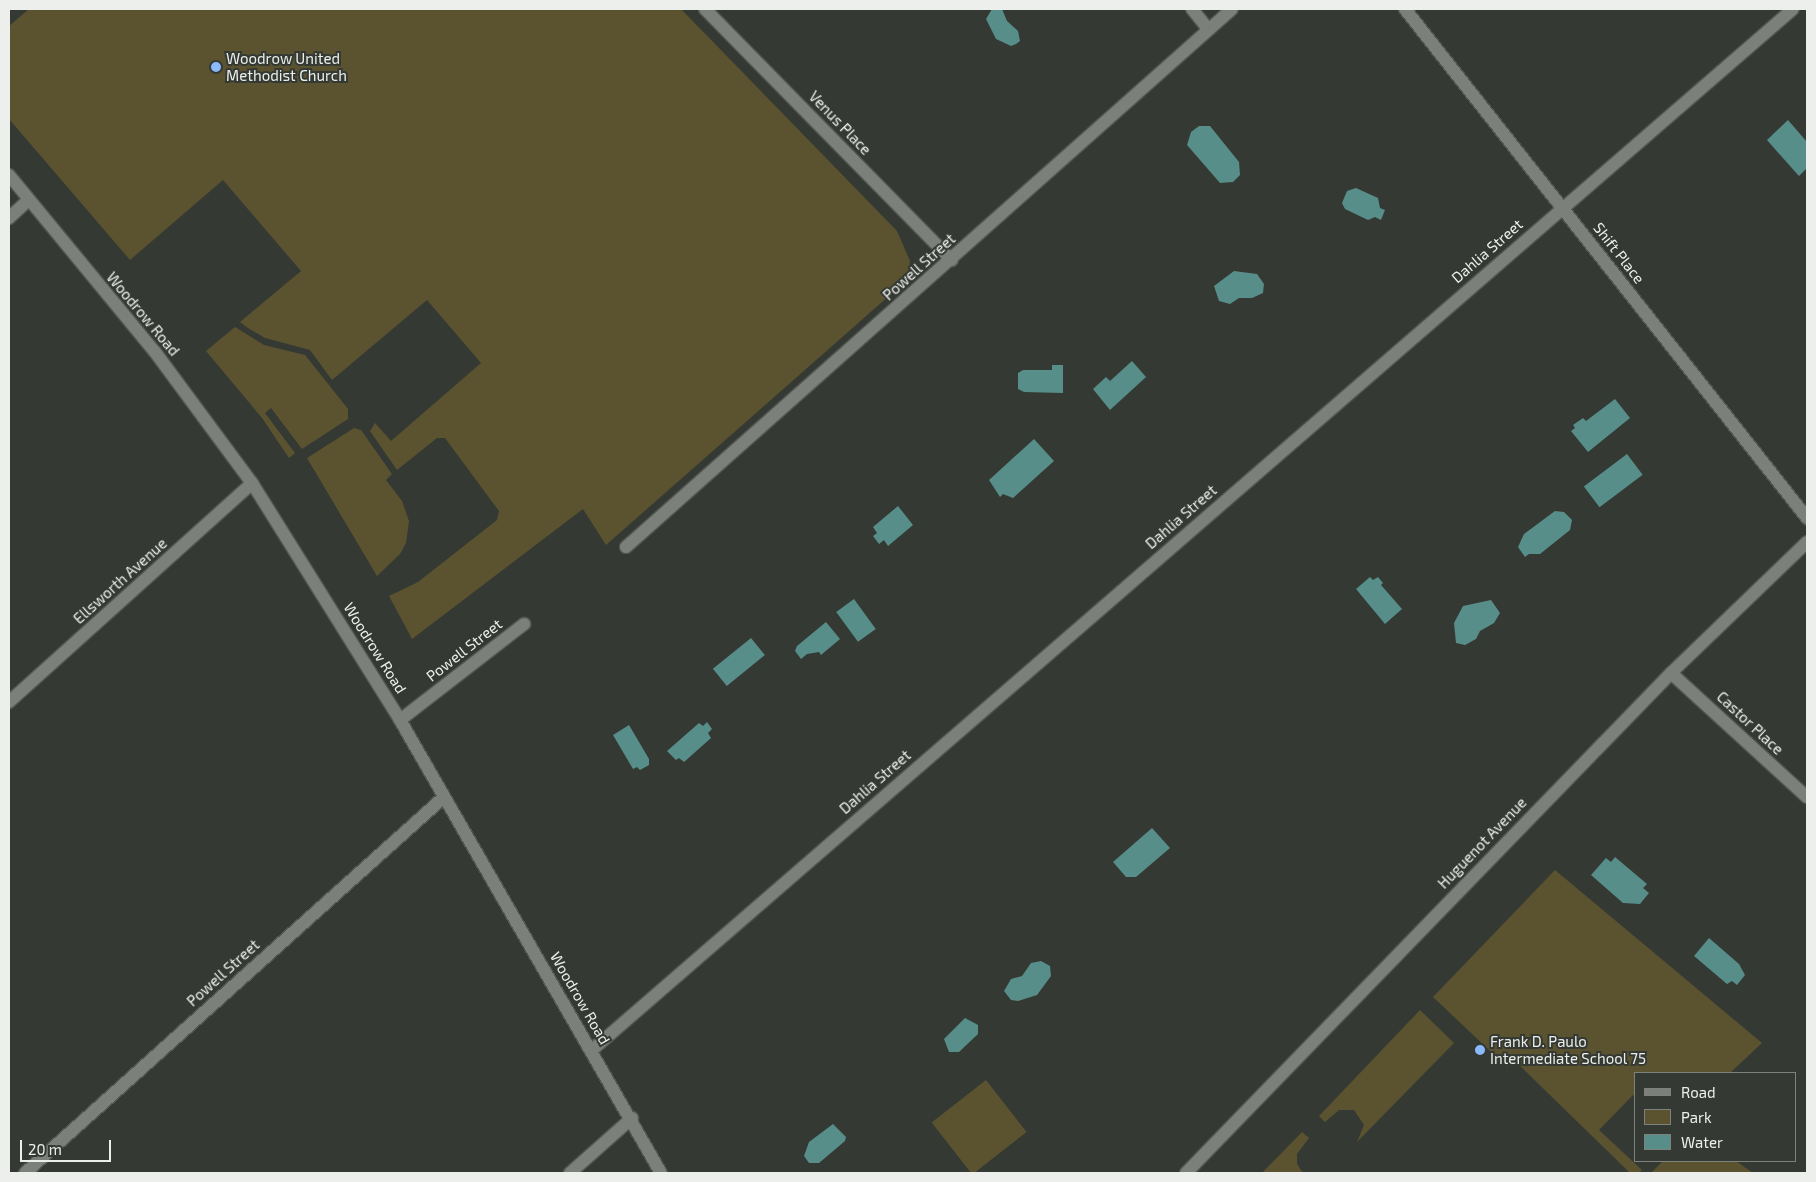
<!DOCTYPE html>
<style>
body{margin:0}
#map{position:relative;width:1816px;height:1182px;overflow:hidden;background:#343933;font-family:"Exo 2",sans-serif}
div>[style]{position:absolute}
.green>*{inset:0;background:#5b5330;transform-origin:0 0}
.water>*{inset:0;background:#588e89;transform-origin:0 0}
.roads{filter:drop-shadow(1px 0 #515651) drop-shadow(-1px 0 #515651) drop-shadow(0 1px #515651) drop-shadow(0 -1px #515651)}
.street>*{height:12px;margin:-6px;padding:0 6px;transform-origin:6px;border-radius:6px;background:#7b817a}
.secondary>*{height:12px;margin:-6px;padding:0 6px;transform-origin:6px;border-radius:6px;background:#7b817a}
.dots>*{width:14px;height:14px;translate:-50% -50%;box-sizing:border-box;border:2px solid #343933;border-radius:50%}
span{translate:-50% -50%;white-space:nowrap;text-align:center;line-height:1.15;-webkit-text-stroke:4px #343933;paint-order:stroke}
.poi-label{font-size:15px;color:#ecefeb}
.left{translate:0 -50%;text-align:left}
.street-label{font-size:15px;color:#ecefeb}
.frame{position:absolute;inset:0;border:10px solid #ecefeb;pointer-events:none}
.legend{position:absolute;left:1634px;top:1072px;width:162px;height:90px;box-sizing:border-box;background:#343933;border:1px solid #7e827d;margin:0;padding:6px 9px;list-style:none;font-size:15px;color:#ecefeb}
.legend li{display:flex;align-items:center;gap:10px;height:25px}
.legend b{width:25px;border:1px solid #7e827d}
.scale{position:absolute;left:20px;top:1140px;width:91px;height:22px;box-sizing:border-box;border:2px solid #ecefeb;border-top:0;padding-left:6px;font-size:15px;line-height:18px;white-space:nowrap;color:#ecefeb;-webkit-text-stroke:4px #343933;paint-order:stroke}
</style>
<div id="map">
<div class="green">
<div style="clip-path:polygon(29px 9px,681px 9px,897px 231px,910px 261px,907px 280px,606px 545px,583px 509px,412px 639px,389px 596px,418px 582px,497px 520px,499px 511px,445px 438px,437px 438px,397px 470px,370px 431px,375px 423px,391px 441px,481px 363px,427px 300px,332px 380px,310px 350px,265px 338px,248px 328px,240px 322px,301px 271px,223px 180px,130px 260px,9px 119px,9px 26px)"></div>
<div style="clip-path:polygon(235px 327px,264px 345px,305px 355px,348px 409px,348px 419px,302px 449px,271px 408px,265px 413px,295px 453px,289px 458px,262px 418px,206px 351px)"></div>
<div style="clip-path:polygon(354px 428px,361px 430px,392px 474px,386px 480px,402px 501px,409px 521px,406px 543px,400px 554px,377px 576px,307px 458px)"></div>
<div style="clip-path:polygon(1555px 870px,1762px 1043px,1730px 1073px,1635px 1073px,1635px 1097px,1633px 1095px,1599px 1130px,1642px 1170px,1639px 1173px,1630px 1173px,1514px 1060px,1507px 1067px,1433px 997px)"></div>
<div style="clip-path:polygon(1420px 1010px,1454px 1043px,1357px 1142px,1364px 1125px,1354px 1110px,1339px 1110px,1325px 1122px,1319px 1116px)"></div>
<div style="left:986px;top:1080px;width:66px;height:69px;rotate:52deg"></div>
<div style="clip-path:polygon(1302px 1132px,1309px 1138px,1297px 1154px,1297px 1164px,1303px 1173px,1262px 1173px)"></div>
<div style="clip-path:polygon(1663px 1161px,1736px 1161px,1753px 1173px,1651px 1173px)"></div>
</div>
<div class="water">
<div style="clip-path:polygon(992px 9px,1002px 9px,1007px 21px,1018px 31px,1020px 41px,1016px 44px,1011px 46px,996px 39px,986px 19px)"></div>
<div style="clip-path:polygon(1788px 120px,1807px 142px,1807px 168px,1799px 176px,1767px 140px)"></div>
<div style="clip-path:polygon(1199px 126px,1210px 126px,1239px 162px,1240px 175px,1233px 182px,1220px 183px,1187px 145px,1191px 132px)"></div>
<div style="clip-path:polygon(1356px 188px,1378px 198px,1380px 208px,1385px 210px,1381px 220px,1375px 217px,1368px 220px,1345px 209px,1342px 203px,1347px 191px)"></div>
<div style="clip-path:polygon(1234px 271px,1257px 274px,1264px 284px,1263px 293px,1252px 298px,1239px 298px,1230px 304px,1219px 301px,1214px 286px)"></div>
<div style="clip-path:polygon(1132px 361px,1146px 377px,1110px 410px,1093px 389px,1106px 377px,1110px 381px)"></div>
<div style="clip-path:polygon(1052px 365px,1063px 365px,1063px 393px,1024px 392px,1018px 389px,1018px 373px,1023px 370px,1052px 370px)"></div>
<div style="clip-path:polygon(1615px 399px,1630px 418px,1588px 452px,1571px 431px,1575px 428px,1573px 425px,1583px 418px,1586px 421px)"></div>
<div style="clip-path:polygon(1034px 439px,1054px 461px,1013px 498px,1003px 494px,1000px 497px,989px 480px)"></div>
<div style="left:1627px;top:454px;width:26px;height:54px;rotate:53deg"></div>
<div style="clip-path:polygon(898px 506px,913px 525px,888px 546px,884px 540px,879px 544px,873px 536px,877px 533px,873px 527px)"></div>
<div style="clip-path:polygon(1555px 511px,1564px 512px,1572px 520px,1570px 530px,1540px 554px,1529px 554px,1525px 557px,1518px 547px,1524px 534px)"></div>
<div style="clip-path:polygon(1370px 577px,1373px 580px,1378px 577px,1383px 583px,1381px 585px,1402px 609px,1385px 624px,1356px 589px)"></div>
<div style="left:854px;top:599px;width:37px;height:22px;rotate:54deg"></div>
<div style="clip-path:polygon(1491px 600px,1500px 613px,1494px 623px,1480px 631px,1476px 639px,1465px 645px,1456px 643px,1454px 623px,1463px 606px)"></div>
<div style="clip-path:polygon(826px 622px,840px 639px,821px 655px,819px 652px,807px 654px,801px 659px,795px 651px,797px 646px)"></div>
<div style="left:751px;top:638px;width:22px;height:49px;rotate:51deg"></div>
<div style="clip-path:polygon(707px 722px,712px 729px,708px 733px,711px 738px,684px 762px,679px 758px,676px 760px,667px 751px,699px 723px,703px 726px)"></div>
<div style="clip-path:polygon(629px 725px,649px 759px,649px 765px,640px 770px,637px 767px,633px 769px,613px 735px)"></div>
<div style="clip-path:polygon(1152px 828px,1170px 848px,1136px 877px,1126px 877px,1113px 862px)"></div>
<div style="clip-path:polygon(1615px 857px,1647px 884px,1643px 888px,1649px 893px,1640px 904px,1623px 903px,1591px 875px,1606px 858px,1611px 862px)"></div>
<div style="clip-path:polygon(1709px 938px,1739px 964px,1745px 975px,1737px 985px,1732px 981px,1727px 984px,1694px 956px)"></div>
<div style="clip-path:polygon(1041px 961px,1050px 966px,1051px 976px,1037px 995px,1018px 1001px,1011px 1000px,1004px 991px,1011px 979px,1022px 976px,1031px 963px)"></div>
<div style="clip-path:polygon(965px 1018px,978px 1025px,978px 1034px,959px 1052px,949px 1052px,944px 1039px)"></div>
<div style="clip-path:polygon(833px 1124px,846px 1137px,845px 1141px,819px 1163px,809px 1163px,804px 1156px,809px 1142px)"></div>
</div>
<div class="roads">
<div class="street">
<div style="left:705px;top:9px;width:352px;rotate:45.5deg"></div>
<div style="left:1192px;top:9px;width:26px;rotate:51deg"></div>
<div style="left:1405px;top:9px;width:649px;rotate:51.7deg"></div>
<div style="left:9px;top:218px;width:26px;rotate:-43deg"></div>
<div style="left:626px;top:547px;width:810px;rotate:-41.6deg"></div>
<div style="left:1671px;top:673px;width:184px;rotate:42.4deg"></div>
<div style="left:9px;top:702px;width:327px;rotate:-42deg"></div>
<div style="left:400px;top:720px;width:157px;rotate:-37.7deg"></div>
<div style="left:592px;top:1050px;width:1589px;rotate:-40.92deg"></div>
<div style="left:25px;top:1173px;width:563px;rotate:-41.9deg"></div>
<div style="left:570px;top:1173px;width:83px;rotate:-41.6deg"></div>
</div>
<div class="secondary">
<div style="left:9px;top:175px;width:229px;rotate:50.5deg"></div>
<div style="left:155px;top:352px;width:163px;rotate:53.5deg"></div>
<div style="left:252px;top:483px;width:279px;rotate:58deg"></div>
<div style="left:400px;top:720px;width:523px;rotate:60.05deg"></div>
<div style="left:1186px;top:1173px;width:697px;rotate:-45.87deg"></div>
<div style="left:1671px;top:673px;width:189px;rotate:-43.9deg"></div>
</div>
</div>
<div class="dots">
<div style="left:216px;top:67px;background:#8bb9fc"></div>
<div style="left:1480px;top:1050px;background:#8bb9fc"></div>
</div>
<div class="poi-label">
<span class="left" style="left:226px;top:67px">Woodrow United<br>Methodist Church</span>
<span class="left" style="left:1490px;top:1050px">Frank D. Paulo<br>Intermediate School 75</span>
</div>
<div class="street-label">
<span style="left:840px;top:123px;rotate:46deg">Venus Place</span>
<span style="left:1487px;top:251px;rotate:-41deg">Dahlia Street</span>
<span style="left:1619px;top:253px;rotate:52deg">Shift Place</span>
<span style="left:919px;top:267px;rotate:-42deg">Powell Street</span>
<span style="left:143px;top:314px;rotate:50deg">Woodrow Road</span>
<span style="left:1181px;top:517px;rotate:-41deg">Dahlia Street</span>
<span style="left:120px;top:581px;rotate:-42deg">Ellsworth Avenue</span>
<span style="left:375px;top:648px;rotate:58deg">Woodrow Road</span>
<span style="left:464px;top:650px;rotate:-38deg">Powell Street</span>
<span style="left:1750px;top:723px;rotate:43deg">Castor Place</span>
<span style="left:875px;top:782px;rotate:-41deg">Dahlia Street</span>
<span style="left:1482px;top:843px;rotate:-46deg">Huguenot Avenue</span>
<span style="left:223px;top:973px;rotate:-42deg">Powell Street</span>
<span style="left:580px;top:998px;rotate:60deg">Woodrow Road</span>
</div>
<div class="frame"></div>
<ul class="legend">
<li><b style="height:6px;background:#7b817a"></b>Road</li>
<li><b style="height:14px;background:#5b5330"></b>Park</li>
<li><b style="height:14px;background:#588e89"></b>Water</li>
</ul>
<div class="scale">20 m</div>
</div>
